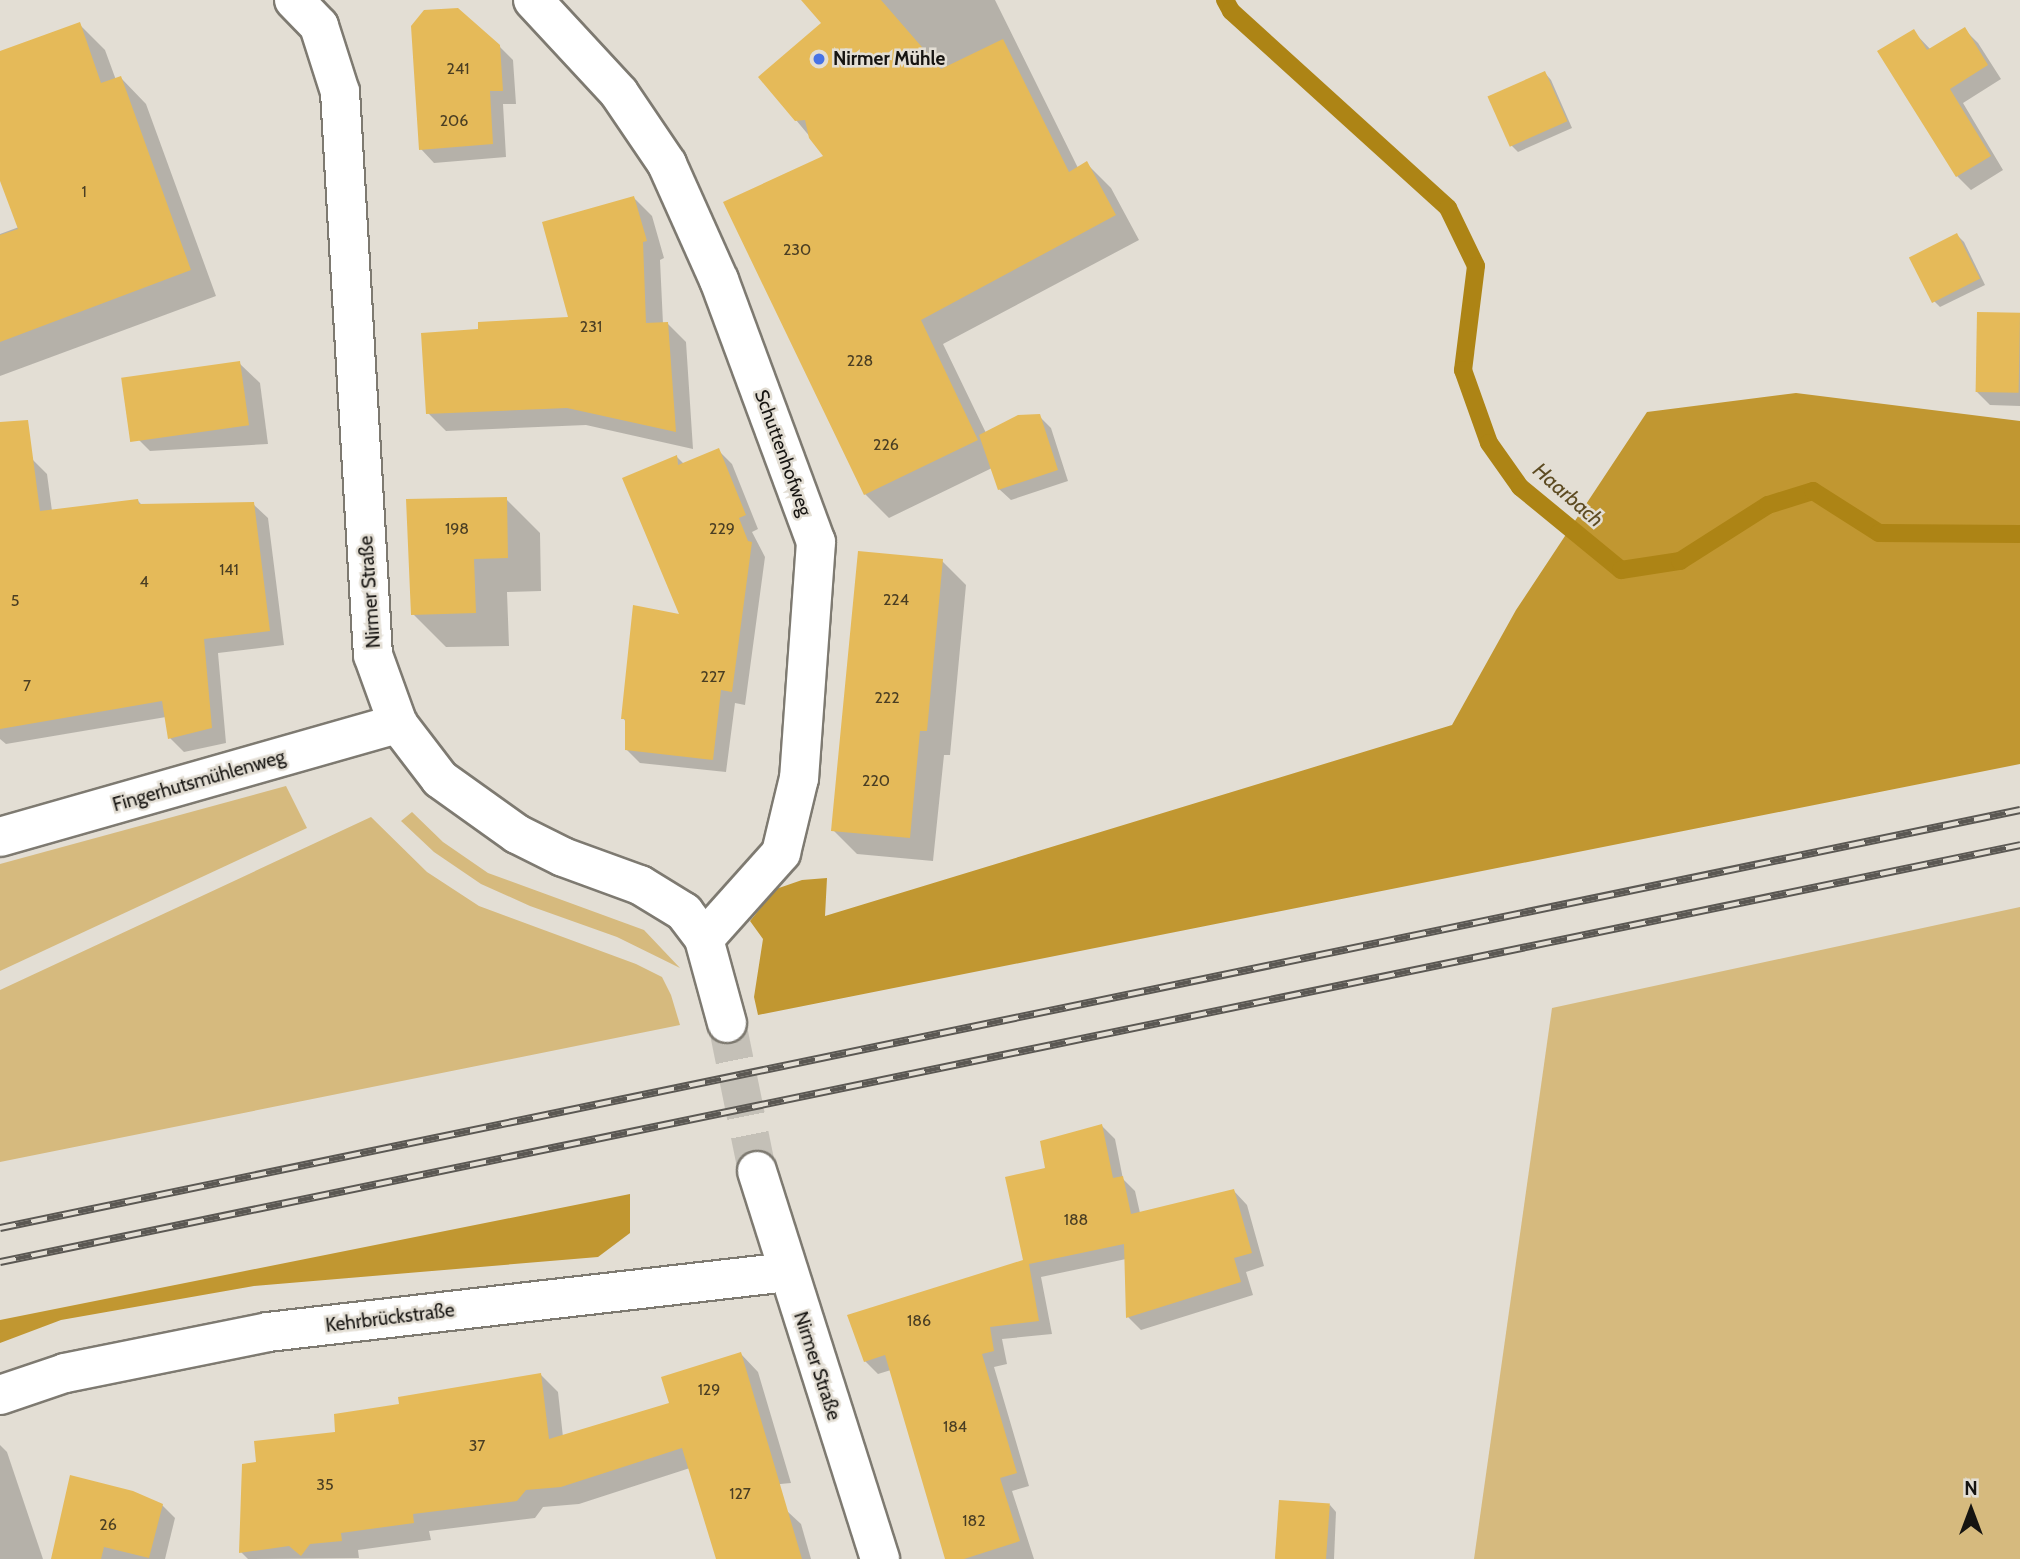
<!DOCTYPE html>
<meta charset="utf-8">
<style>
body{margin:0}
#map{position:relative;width:2020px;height:1559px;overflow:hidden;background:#e3ded4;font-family:Cabin,sans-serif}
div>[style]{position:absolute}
.green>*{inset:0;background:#d6ba7e}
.forest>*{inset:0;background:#c19731}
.shadow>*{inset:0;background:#0003}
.stream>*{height:18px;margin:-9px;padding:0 9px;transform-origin:9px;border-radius:9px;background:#ad8415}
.building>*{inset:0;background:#e5ba59;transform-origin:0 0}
.secondary-tunnel>*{height:38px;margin-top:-19px;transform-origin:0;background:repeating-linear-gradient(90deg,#c4c0b7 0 38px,transparent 0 57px)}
.roads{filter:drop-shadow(2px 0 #7e7a71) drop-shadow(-2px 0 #7e7a71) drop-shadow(0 2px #7e7a71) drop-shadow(0 -2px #7e7a71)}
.street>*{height:38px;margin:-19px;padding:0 19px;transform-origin:19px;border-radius:19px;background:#fff}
.secondary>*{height:38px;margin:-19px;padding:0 19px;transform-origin:19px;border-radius:19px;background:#fff}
.rail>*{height:8px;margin-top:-4px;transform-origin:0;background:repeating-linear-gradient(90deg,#e3ded4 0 16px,#5b5853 0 32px);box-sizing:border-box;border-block:2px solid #5b5853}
.dots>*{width:19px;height:19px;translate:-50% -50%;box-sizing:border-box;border:4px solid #e3ded4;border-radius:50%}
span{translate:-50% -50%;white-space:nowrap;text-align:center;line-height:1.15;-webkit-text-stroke:5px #e3ded4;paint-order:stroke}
.number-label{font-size:16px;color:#4a3e23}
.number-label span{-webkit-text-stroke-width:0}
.poi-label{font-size:19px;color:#161411;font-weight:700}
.left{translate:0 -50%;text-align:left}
.street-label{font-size:19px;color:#161411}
.water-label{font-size:21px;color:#5d4b22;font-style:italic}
.north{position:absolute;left:1936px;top:1475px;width:70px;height:70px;-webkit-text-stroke:5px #e3ded4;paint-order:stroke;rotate:0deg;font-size:19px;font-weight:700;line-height:28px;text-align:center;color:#161411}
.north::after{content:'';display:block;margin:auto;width:24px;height:32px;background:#161411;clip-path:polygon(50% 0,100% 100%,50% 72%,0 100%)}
</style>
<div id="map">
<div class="green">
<div style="clip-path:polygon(286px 786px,307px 828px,0 971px,0 864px)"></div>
<div style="clip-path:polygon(412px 812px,443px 842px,488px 873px,644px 930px,680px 968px,617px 937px,530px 906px,481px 884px,434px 852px,401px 821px)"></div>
<div style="clip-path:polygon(371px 817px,427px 872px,479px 906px,636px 964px,662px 977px,671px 995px,680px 1025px,0 1162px,0 990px)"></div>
<div style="clip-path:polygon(2020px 907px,2020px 1559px,1474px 1559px,1552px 1008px)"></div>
</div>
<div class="forest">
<div style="clip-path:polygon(1796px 393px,2020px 421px,2020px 764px,758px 1015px,754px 997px,763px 939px,750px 921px,776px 889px,802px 880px,827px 878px,825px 916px,1452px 725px,1516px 610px,1647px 412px)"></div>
<div style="clip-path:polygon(630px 1194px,630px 1233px,598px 1257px,254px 1286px,61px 1320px,0 1343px,0 1320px)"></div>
</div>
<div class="shadow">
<div style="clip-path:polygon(804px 0,995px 0,1078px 168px,1087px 164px,1111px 188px,1139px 240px,943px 344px,986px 433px,1039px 416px,1051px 428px,1068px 481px,1011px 500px,999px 489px,992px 468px,889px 518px,865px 494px,826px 156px,796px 120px,823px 23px)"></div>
<div style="clip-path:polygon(79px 24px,105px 50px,116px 80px,121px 78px,146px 104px,216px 296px,0 376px,0 234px,19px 227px,0 175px,0 53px)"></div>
<div style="clip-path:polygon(1964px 29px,1978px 43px,2001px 79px,1963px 103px,2003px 170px,1971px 190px,1957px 176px,1913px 31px,1931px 50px)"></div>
<div style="clip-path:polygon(499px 46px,513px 60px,516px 104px,503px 104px,506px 157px,434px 163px,421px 149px)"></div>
<div style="clip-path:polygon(1545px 73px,1551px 80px,1572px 128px,1518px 152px,1511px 145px)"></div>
<div style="clip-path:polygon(634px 198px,652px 216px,664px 258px,660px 260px,663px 324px,668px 324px,686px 342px,693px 449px,586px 425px,446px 431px,428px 413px,480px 330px,570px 319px)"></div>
<div style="clip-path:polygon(1957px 235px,1964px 242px,1985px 285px,1940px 307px,1933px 300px)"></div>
<div style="clip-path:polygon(2020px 314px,2020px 406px,1990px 405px,1977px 392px)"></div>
<div style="clip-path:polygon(239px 363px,260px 383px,268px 444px,150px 451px,130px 431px)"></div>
<div style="clip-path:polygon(718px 450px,732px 464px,758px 529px,752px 532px,765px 557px,745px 705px,735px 703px,726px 772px,640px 763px,626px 749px,626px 722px,623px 718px,682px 616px,677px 457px,684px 464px)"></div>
<div style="clip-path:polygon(32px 459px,47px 474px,52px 511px,138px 501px,143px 506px,253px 504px,268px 518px,284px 645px,218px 653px,226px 743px,184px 752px,170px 738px,166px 717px,6px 744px,0 739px,0 464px)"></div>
<div style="clip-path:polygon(506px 499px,540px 533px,541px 591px,507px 592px,509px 646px,446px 647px,413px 614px)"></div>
<div style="clip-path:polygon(942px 561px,966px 585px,950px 755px,944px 755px,933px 861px,857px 854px,833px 830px)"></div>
<div style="clip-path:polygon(1102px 1126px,1115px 1139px,1123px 1179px,1135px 1191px,1140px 1213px,1234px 1191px,1247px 1205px,1264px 1266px,1246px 1272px,1253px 1295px,1141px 1330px,1128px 1317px,1126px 1259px,1041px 1277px,1052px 1334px,1002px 1339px,1007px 1364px,994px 1367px,1029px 1486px,1012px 1491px,1034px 1559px,947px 1559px,891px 1370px,878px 1374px,865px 1361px,1025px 1261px,1047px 1170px)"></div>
<div style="clip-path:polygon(741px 1354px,758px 1372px,791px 1483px,709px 1491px,690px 1468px,579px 1504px,543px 1507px,535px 1518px,429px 1531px,431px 1540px,358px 1550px,359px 1558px,248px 1559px,241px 1552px,258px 1463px,401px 1406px,541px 1375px,558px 1392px,563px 1437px,671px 1404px)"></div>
<div style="clip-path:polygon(0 1445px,7px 1452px,43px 1559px,0 1559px)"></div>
<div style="clip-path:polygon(162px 1505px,175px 1518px,165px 1559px,53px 1559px)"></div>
<div style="clip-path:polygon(1330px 1505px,1336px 1512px,1334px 1559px,1278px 1559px)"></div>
<div style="clip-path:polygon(787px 1511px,801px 1524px,811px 1559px,718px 1559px)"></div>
</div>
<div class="stream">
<div style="left:1225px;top:0;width:13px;rotate:61deg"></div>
<div style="left:1231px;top:11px;width:293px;rotate:42.2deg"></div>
<div style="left:1448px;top:208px;width:64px;rotate:64.2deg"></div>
<div style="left:1476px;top:266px;width:105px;rotate:97.1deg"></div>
<div style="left:1463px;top:370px;width:77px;rotate:70.4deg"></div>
<div style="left:1489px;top:443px;width:54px;rotate:54.8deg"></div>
<div style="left:1520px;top:487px;width:131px;rotate:39.4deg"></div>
<div style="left:1621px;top:570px;width:60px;rotate:-8.7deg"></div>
<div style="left:1680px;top:561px;width:104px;rotate:-32.5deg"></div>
<div style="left:1768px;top:505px;width:47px;rotate:-17.3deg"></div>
<div style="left:1813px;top:491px;width:78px;rotate:32.5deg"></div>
<div style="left:1879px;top:533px;width:141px;rotate:0.4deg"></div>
</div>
<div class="building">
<div style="clip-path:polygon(801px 0,881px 0,941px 69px,1003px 39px,1069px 172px,1087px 161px,1116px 215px,921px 320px,978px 440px,864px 495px,723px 202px,823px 156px,809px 138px,805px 120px,795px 121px,758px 77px,821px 23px)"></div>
<div style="clip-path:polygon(458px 8px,500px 45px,503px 91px,490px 91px,493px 144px,419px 150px,411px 26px,424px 10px)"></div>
<div style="clip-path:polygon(80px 22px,101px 83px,121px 76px,191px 270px,0 342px,0 235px,18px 229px,0 181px,0 51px)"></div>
<div style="clip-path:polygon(1965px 27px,1988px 65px,1950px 89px,1991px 156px,1956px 177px,1877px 51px,1914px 29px,1927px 50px)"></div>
<div style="left:1545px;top:71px;width:55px;height:63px;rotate:66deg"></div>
<div style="clip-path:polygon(634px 196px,647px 241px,643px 242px,646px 323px,668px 322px,676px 432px,567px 408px,426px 414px,421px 333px,478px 329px,478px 322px,568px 317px,542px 222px)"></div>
<div style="left:1957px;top:233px;width:51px;height:54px;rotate:63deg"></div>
<div style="left:1977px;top:312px;width:43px;height:80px;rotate:1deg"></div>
<div style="left:240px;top:361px;width:65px;height:120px;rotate:82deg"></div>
<div style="clip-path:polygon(1040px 414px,1058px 470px,998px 490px,979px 435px,1018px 415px)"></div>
<div style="clip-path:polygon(28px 420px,40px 511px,138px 499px,139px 504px,254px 502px,270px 631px,204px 639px,212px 728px,168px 739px,162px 701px,0 729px,0 422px)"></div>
<div style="clip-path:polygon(719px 448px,746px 515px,739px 518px,748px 541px,752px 542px,732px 692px,721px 690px,713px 760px,625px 750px,625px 719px,621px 719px,633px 605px,679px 614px,622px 478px,677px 455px,678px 465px)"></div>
<div style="clip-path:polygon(507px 497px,508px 558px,474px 559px,476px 613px,411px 615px,406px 499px)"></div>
<div style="clip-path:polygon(858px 551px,943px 559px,927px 731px,920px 731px,910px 838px,831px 831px)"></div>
<div style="clip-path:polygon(1102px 1124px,1113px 1178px,1123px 1176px,1131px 1214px,1234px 1189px,1252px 1253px,1234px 1258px,1241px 1282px,1126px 1318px,1124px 1244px,1029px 1264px,1039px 1321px,990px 1327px,994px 1351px,982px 1354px,1017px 1473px,1000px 1478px,1020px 1541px,964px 1559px,945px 1559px,885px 1355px,864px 1362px,847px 1315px,1023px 1260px,1005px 1177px,1045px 1168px,1040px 1141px)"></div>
<div style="clip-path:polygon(741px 1352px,802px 1559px,716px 1559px,682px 1448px,561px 1487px,526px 1490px,517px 1501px,413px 1514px,414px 1523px,341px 1533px,342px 1541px,310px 1544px,301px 1556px,289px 1546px,239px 1553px,242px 1464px,256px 1462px,254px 1441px,335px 1432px,334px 1414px,399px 1404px,398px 1397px,541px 1373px,549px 1439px,669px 1403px,661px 1377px)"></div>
<div style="clip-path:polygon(70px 1475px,133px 1491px,163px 1504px,149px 1558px,104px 1547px,101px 1559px,51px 1559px)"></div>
<div style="left:1279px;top:1500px;width:51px;height:59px;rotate:4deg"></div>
</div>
<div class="secondary-tunnel">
<div style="left:727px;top:1023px;width:151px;rotate:78.5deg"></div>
</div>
<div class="roads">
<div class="street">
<div style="left:533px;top:0;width:127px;rotate:47.2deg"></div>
<div style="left:619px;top:93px;width:86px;rotate:55.9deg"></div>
<div style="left:667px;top:164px;width:127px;rotate:65.9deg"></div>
<div style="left:719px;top:280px;width:279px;rotate:69.7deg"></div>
<div style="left:816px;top:542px;width:237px;rotate:94.1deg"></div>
<div style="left:799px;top:778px;width:77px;rotate:103.5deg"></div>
<div style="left:781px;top:853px;width:115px;rotate:131.8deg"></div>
<div style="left:0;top:837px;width:414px;rotate:-15.9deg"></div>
<div style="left:0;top:1395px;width:69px;rotate:-18.7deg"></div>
<div style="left:65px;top:1373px;width:207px;rotate:-11.4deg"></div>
<div style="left:268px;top:1332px;width:522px;rotate:-6.59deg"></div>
</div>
<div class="secondary">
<div style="left:294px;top:0;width:36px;rotate:46deg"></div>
<div style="left:319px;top:26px;width:69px;rotate:72.3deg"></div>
<div style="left:340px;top:92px;width:564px;rotate:86.65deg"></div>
<div style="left:373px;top:655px;width:73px;rotate:70.1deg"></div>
<div style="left:398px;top:724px;width:69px;rotate:52.6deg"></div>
<div style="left:440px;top:779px;width:95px;rotate:35.5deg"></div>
<div style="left:517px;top:834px;width:51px;rotate:26.6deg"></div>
<div style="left:563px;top:857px;width:82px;rotate:20deg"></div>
<div style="left:640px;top:885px;width:52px;rotate:31.5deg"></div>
<div style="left:684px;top:912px;width:34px;rotate:53deg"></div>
<div style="left:704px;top:939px;width:87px;rotate:74.7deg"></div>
<div style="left:757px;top:1171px;width:407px;rotate:72.4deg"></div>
</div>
</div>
<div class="rail">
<div style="left:0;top:1228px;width:2063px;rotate:-11.69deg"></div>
<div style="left:0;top:1262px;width:2063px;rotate:-11.66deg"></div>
</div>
<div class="dots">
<div style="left:819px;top:59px;background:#4773e5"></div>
</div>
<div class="number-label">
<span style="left:458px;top:69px">241</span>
<span style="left:454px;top:121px">206</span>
<span style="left:84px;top:192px">1</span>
<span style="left:797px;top:250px">230</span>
<span style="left:591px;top:327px">231</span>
<span style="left:860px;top:361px">228</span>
<span style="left:886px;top:445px">226</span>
<span style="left:457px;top:529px">198</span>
<span style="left:722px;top:529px">229</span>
<span style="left:229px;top:570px">141</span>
<span style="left:144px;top:582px">4</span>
<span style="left:896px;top:600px">224</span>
<span style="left:15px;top:601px">5</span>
<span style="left:713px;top:677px">227</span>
<span style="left:27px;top:686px">7</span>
<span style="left:887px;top:698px">222</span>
<span style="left:876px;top:781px">220</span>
<span style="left:1076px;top:1220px">188</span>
<span style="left:919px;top:1321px">186</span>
<span style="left:709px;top:1390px">129</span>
<span style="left:955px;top:1427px">184</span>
<span style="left:477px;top:1446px">37</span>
<span style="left:325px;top:1485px">35</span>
<span style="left:740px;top:1494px">127</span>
<span style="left:974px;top:1521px">182</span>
<span style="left:108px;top:1525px">26</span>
</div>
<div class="poi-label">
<span class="left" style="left:833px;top:59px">Nirmer Mühle</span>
</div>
<div class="street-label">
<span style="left:783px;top:453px;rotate:70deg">Schuttenhofweg</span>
<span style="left:370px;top:592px;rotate:-94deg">Nirmer Straße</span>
<span style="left:199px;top:781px;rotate:-16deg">Fingerhutsmühlenweg</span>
<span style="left:390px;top:1318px;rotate:-7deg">Kehrbrückstraße</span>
<span style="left:817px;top:1366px;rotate:72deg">Nirmer Straße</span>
</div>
<div class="water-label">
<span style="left:1568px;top:495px;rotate:41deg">Haarbach</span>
</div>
<div class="north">N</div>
</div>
